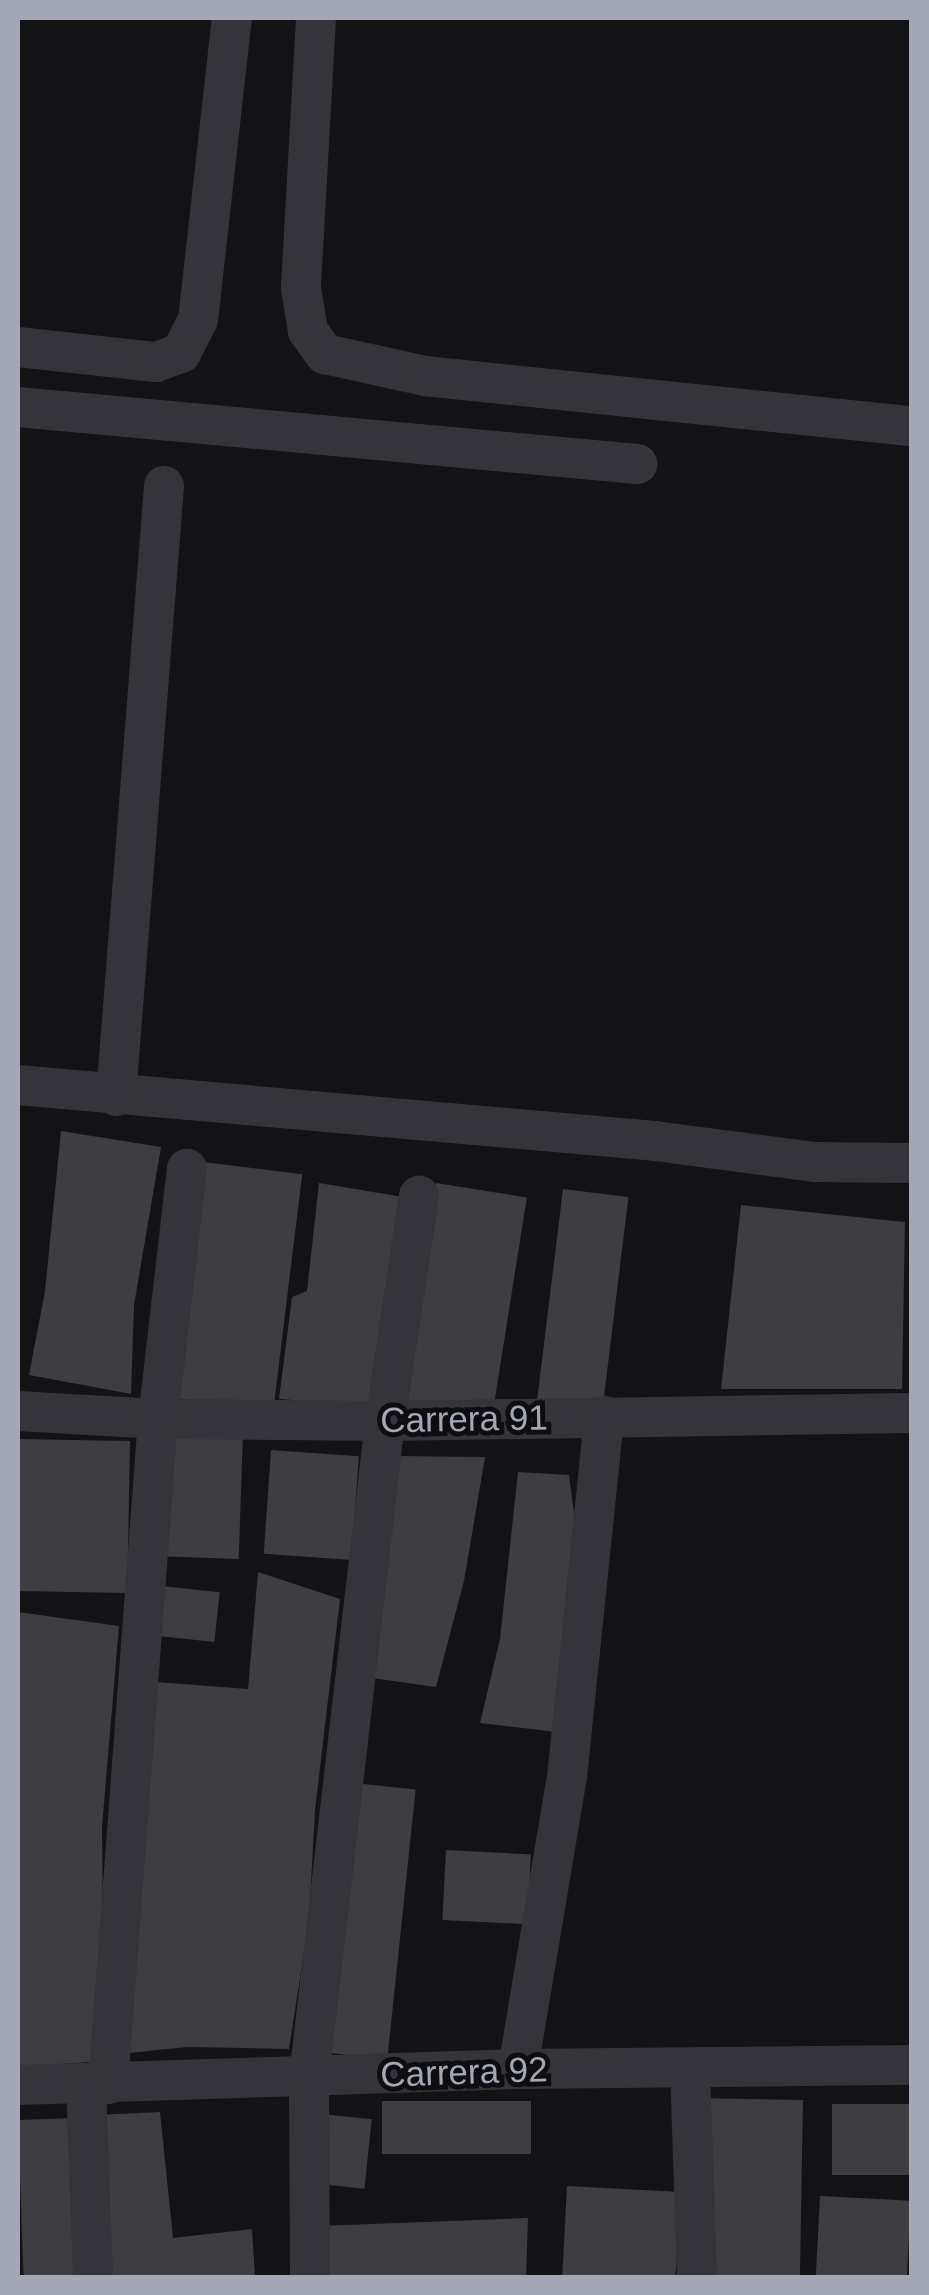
<!DOCTYPE html>
<style>
body{margin:0}
#map{position:relative;width:929px;height:2295px;overflow:hidden;background:#131315;font-family:Helvetica,sans-serif}
div>[style]{position:absolute}
.building>*{inset:0;background:#3d3d42;transform-origin:0 0}
.minor>*{height:40px;margin:-20px;padding:0 20px;transform-origin:20px;border-radius:20px;background:#34343a}
span{translate:-50% -50%;white-space:nowrap;text-align:center;line-height:1.15;-webkit-text-stroke:10px #0e0e10;paint-order:stroke}
.street-label{font-size:35px;color:#a4a8b6}
.frame{position:absolute;inset:0;border:20px solid #a4a8b6;pointer-events:none}
</style>
<div id="map">
<div class="building">
<div style="clip-path:polygon(61px 1131px,161px 1147px,134px 1305px,131px 1394px,29px 1375px,45px 1291px)"></div>
<div style="left:203px;top:1162px;width:100px;height:238px;rotate:7deg"></div>
<div style="clip-path:polygon(319px 1183px,403px 1197px,374px 1406px,279px 1399px,292px 1297px,307px 1291px)"></div>
<div style="left:436px;top:1183px;width:92px;height:222px;rotate:9deg"></div>
<div style="left:563px;top:1189px;width:66px;height:220px;rotate:7deg"></div>
<div style="clip-path:polygon(741px 1205px,905px 1222px,902px 1389px,721px 1389px)"></div>
<div style="left:243px;top:1435px;width:124px;height:78px;rotate:92deg"></div>
<div style="left:18px;top:1439px;width:112px;height:152px;rotate:1deg"></div>
<div style="left:271px;top:1450px;width:88px;height:104px;rotate:4deg"></div>
<div style="clip-path:polygon(398px 1456px,485px 1457px,464px 1581px,436px 1687px,372px 1678px)"></div>
<div style="clip-path:polygon(518px 1472px,569px 1475px,581px 1566px,565px 1733px,480px 1723px,500px 1639px)"></div>
<div style="clip-path:polygon(258px 1572px,340px 1599px,315px 1810px,309px 1920px,289px 2049px,187px 2047px,119px 2054px,156px 1682px,248px 1689px)"></div>
<div style="left:161px;top:1586px;width:59px;height:50px;rotate:6deg"></div>
<div style="clip-path:polygon(18px 1612px,119px 1626px,102px 1827px,104px 2061px,18px 2067px)"></div>
<div style="left:354px;top:1783px;width:62px;height:271px;rotate:6deg"></div>
<div style="left:446px;top:1850px;width:85px;height:70px;rotate:3deg"></div>
<div style="left:803px;top:2100px;width:178px;height:98px;rotate:91deg"></div>
<div style="left:382px;top:2101px;width:149px;height:53px"></div>
<div style="left:832px;top:2104px;width:79px;height:71px"></div>
<div style="clip-path:polygon(160px 2112px,173px 2238px,252px 2229px,255px 2278px,102px 2278px,98px 2115px)"></div>
<div style="left:322px;top:2114px;width:50px;height:70px;rotate:6deg"></div>
<div style="left:75px;top:2118px;width:160px;height:57px;rotate:88deg"></div>
<div style="left:567px;top:2186px;width:113px;height:92px;rotate:3deg"></div>
<div style="left:820px;top:2196px;width:91px;height:82px;rotate:3deg"></div>
<div style="clip-path:polygon(528px 2218px,526px 2278px,321px 2278px,319px 2226px)"></div>
</div>
<div class="minor">
<div style="left:316px;top:18px;width:270px;rotate:93.2deg"></div>
<div style="left:301px;top:288px;width:44px;rotate:80.8deg"></div>
<div style="left:308px;top:331px;width:29px;rotate:54deg"></div>
<div style="left:325px;top:354px;width:102px;rotate:12.4deg"></div>
<div style="left:425px;top:376px;width:490px;rotate:5.9deg"></div>
<div style="left:18px;top:347px;width:139px;rotate:6.2deg"></div>
<div style="left:156px;top:362px;width:27px;rotate:-20deg"></div>
<div style="left:181px;top:353px;width:37px;rotate:-63deg"></div>
<div style="left:198px;top:320px;width:304px;rotate:-83.6deg"></div>
<div style="left:18px;top:407px;width:622px;rotate:5.26deg"></div>
<div style="left:18px;top:1085px;width:639px;rotate:5.02deg"></div>
<div style="left:655px;top:1141px;width:161px;rotate:7.5deg"></div>
<div style="left:815px;top:1162px;width:97px;rotate:0.6deg"></div>
<div style="left:116px;top:1096px;width:612px;rotate:-85.5deg"></div>
<div style="left:18px;top:1411px;width:140px;rotate:3.3deg"></div>
<div style="left:158px;top:1419px;width:227px;rotate:0.5deg"></div>
<div style="left:385px;top:1421px;width:527px;rotate:-0.87deg"></div>
<div style="left:690px;top:2068px;width:210px;rotate:88.1deg"></div>
<div style="left:518px;top:2069px;width:296px;rotate:-80.5deg"></div>
<div style="left:567px;top:1777px;width:363px;rotate:-84.1deg"></div>
<div style="left:108px;top:2084px;width:667px;rotate:-85.7deg"></div>
<div style="left:158px;top:1419px;width:252px;rotate:-83.4deg"></div>
<div style="left:18px;top:2085px;width:500px;rotate:-1.83deg"></div>
<div style="left:518px;top:2069px;width:394px;rotate:-0.6deg"></div>
<div style="left:86px;top:2085px;width:193px;rotate:87.9deg"></div>
<div style="left:310px;top:2278px;width:200px;rotate:-90.3deg"></div>
<div style="left:309px;top:2078px;width:661px;rotate:-83.4deg"></div>
<div style="left:385px;top:1421px;width:228px;rotate:-81.4deg"></div>
</div>
<div class="street-label">
<span style="left:464px;top:1419px;rotate:-1deg">Carrera 91</span>
<span style="left:464px;top:2072px;rotate:-2deg">Carrera 92</span>
</div>
<div class="frame"></div>
</div>
